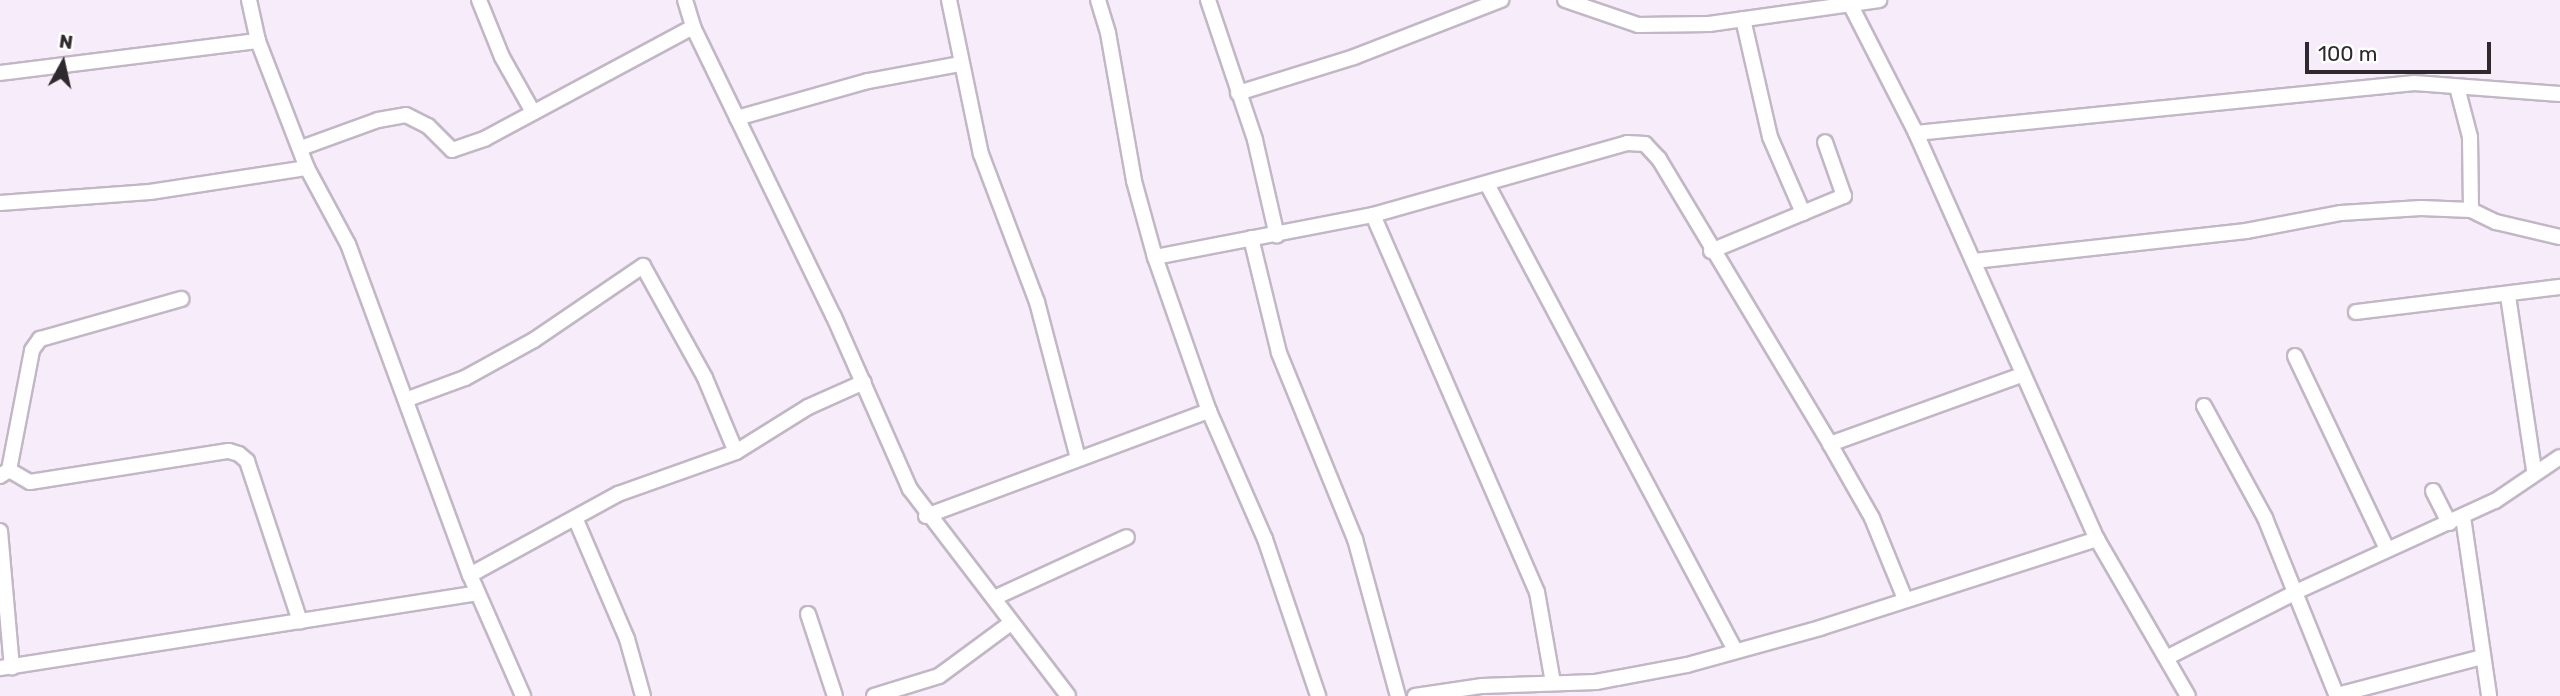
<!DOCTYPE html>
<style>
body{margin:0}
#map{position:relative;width:2560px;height:696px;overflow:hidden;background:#f7ecf9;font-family:Rubik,sans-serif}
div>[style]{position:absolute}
.roads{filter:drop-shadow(2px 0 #c2b7c5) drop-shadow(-2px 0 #c2b7c5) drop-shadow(0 2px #c2b7c5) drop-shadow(0 -2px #c2b7c5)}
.minor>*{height:14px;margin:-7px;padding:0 7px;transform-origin:7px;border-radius:7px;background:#fff}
span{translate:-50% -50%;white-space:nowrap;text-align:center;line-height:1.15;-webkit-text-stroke:6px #fff;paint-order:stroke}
.north{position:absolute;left:28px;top:28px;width:70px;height:70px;-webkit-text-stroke:5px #fff;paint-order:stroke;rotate:8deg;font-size:19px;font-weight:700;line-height:28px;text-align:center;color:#2d292e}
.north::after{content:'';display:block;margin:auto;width:24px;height:32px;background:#2d292e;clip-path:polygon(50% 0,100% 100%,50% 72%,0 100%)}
.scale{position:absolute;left:2305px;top:42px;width:186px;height:32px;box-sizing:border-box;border:4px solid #2d292e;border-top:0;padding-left:9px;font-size:21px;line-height:24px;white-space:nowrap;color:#2d292e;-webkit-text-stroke:5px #fff;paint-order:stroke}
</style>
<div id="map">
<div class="roads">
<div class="minor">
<div style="left:249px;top:0;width:42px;rotate:77.6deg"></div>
<div style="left:258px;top:41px;width:136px;rotate:68.9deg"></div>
<div style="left:307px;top:168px;width:86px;rotate:61.7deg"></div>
<div style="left:348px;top:244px;width:353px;rotate:69.8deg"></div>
<div style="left:470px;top:575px;width:132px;rotate:66.3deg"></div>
<div style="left:479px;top:0;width:61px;rotate:68deg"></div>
<div style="left:502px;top:57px;width:63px;rotate:60.6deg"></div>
<div style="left:685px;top:0;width:28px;rotate:73deg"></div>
<div style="left:693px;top:27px;width:322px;rotate:64.1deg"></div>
<div style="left:834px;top:317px;width:188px;rotate:66.2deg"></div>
<div style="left:910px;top:489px;width:260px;rotate:52.6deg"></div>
<div style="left:949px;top:0;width:157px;rotate:78.3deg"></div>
<div style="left:981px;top:154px;width:158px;rotate:69.3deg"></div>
<div style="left:1037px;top:302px;width:161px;rotate:75.3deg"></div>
<div style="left:1098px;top:0;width:34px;rotate:73deg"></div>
<div style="left:1108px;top:33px;width:150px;rotate:80deg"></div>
<div style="left:1134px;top:181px;width:79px;rotate:74.6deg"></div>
<div style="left:1155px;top:257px;width:163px;rotate:70.7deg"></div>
<div style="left:1209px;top:411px;width:140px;rotate:66.4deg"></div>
<div style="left:1265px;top:539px;width:166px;rotate:71.3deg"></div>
<div style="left:1208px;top:0;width:148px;rotate:71.4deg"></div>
<div style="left:1255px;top:140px;width:98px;rotate:77.1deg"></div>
<div style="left:1565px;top:0;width:77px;rotate:18.9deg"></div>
<div style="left:1638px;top:25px;width:71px;rotate:-0.8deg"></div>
<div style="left:1709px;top:24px;width:172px;rotate:-8deg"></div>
<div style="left:1848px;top:0;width:149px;rotate:62.9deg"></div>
<div style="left:1916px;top:133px;width:445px;rotate:66deg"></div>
<div style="left:2097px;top:539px;width:181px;rotate:59.9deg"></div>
<div style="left:1743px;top:19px;width:121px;rotate:77.1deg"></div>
<div style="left:1770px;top:137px;width:83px;rotate:66.5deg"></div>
<div style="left:0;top:73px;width:260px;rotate:-7.1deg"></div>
<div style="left:2457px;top:87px;width:52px;rotate:75.4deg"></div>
<div style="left:2470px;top:137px;width:73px;rotate:89.2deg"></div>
<div style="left:1238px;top:93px;width:121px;rotate:-17.2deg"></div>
<div style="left:1354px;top:57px;width:158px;rotate:-21.2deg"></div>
<div style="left:737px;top:118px;width:136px;rotate:-15.8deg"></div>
<div style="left:868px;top:81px;width:94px;rotate:-10.5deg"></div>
<div style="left:1916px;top:133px;width:501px;rotate:-5.73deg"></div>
<div style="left:2414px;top:83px;width:146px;rotate:4.3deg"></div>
<div style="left:301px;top:148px;width:82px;rotate:-20deg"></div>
<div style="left:378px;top:120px;width:28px;rotate:-10deg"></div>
<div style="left:406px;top:115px;width:25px;rotate:27deg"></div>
<div style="left:428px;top:126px;width:34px;rotate:45deg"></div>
<div style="left:452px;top:150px;width:36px;rotate:-19deg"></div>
<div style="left:486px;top:138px;width:235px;rotate:-28.2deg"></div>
<div style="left:1487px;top:184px;width:528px;rotate:61.98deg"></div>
<div style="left:0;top:203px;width:150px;rotate:-4.2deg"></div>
<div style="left:150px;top:192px;width:159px;rotate:-8.7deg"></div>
<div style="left:1373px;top:215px;width:411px;rotate:66.5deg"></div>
<div style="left:1537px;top:592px;width:92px;rotate:80deg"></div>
<div style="left:1251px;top:238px;width:118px;rotate:76.3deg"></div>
<div style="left:1279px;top:353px;width:201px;rotate:67.8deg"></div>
<div style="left:1355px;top:539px;width:163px;rotate:74.7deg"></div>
<div style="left:1711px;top:251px;width:144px;rotate:-22.5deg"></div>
<div style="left:1844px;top:196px;width:57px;rotate:-109.4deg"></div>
<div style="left:1155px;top:257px;width:222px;rotate:-10.9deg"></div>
<div style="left:1373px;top:215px;width:264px;rotate:-15.8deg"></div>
<div style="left:1627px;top:143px;width:18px;rotate:3deg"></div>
<div style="left:1645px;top:144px;width:21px;rotate:47deg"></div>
<div style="left:1659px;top:159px;width:332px;rotate:59deg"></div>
<div style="left:1830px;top:444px;width:85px;rotate:60.4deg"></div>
<div style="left:1872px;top:518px;width:87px;rotate:67.8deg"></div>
<div style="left:1974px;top:261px;width:274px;rotate:-6.3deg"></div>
<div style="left:2246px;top:231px;width:97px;rotate:-10.7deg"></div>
<div style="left:2341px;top:213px;width:80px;rotate:-3.6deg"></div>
<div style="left:2421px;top:208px;width:50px;rotate:2.3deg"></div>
<div style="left:2471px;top:210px;width:28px;rotate:26deg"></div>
<div style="left:2496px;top:222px;width:66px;rotate:13.2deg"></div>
<div style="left:2508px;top:296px;width:177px;rotate:81.5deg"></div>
<div style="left:2356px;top:312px;width:206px;rotate:-7deg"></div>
<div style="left:2295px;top:356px;width:214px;rotate:64.5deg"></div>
<div style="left:408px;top:399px;width:61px;rotate:-20.2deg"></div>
<div style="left:465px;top:378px;width:79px;rotate:-28.8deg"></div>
<div style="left:534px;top:340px;width:132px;rotate:-34.2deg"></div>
<div style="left:643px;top:266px;width:128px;rotate:61deg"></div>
<div style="left:705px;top:378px;width:80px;rotate:67.3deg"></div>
<div style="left:2204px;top:406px;width:128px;rotate:61.4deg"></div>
<div style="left:2265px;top:518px;width:192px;rotate:68deg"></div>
<div style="left:1830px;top:444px;width:204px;rotate:-19.8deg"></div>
<div style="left:9px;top:470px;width:122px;rotate:-79.1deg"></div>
<div style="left:32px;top:350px;width:14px;rotate:-54deg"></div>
<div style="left:40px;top:339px;width:147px;rotate:-15.8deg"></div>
<div style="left:0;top:476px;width:11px;rotate:-34deg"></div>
<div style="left:9px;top:470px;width:24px;rotate:30deg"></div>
<div style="left:30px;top:482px;width:201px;rotate:-8.9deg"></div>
<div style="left:229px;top:451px;width:10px;rotate:17deg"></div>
<div style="left:239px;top:454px;width:11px;rotate:41deg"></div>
<div style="left:247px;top:461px;width:169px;rotate:71.7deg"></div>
<div style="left:2433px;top:491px;width:36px;rotate:63deg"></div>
<div style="left:926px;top:516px;width:302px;rotate:-20.4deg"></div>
<div style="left:2463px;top:517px;width:181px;rotate:81.7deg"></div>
<div style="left:576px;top:520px;width:129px;rotate:66.8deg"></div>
<div style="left:627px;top:639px;width:59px;rotate:74.3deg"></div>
<div style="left:0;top:531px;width:137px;rotate:85deg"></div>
<div style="left:470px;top:575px;width:169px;rotate:-28.7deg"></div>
<div style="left:618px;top:494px;width:125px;rotate:-19.6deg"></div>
<div style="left:736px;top:452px;width:85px;rotate:-32deg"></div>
<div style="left:808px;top:407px;width:61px;rotate:-24.1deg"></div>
<div style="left:994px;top:598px;width:146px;rotate:-24.6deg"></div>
<div style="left:808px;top:614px;width:86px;rotate:71.8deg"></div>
<div style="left:2168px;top:657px;width:146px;rotate:-26.9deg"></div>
<div style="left:2298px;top:591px;width:217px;rotate:-24.6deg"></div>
<div style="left:2495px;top:501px;width:78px;rotate:-34.1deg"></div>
<div style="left:0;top:668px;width:483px;rotate:-8.9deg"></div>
<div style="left:2337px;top:695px;width:150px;rotate:-14.7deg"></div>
<div style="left:874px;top:696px;width:68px;rotate:-17.1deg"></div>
<div style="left:939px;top:676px;width:89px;rotate:-36.4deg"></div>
<div style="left:1415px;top:696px;width:68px;rotate:-8.5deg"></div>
<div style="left:1482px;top:686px;width:114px;rotate:-2deg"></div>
<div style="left:1596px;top:682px;width:93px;rotate:-10.6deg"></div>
<div style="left:1687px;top:665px;width:138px;rotate:-15.5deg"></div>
<div style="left:1820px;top:628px;width:291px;rotate:-17.8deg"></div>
</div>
</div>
<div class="north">N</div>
<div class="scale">100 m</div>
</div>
